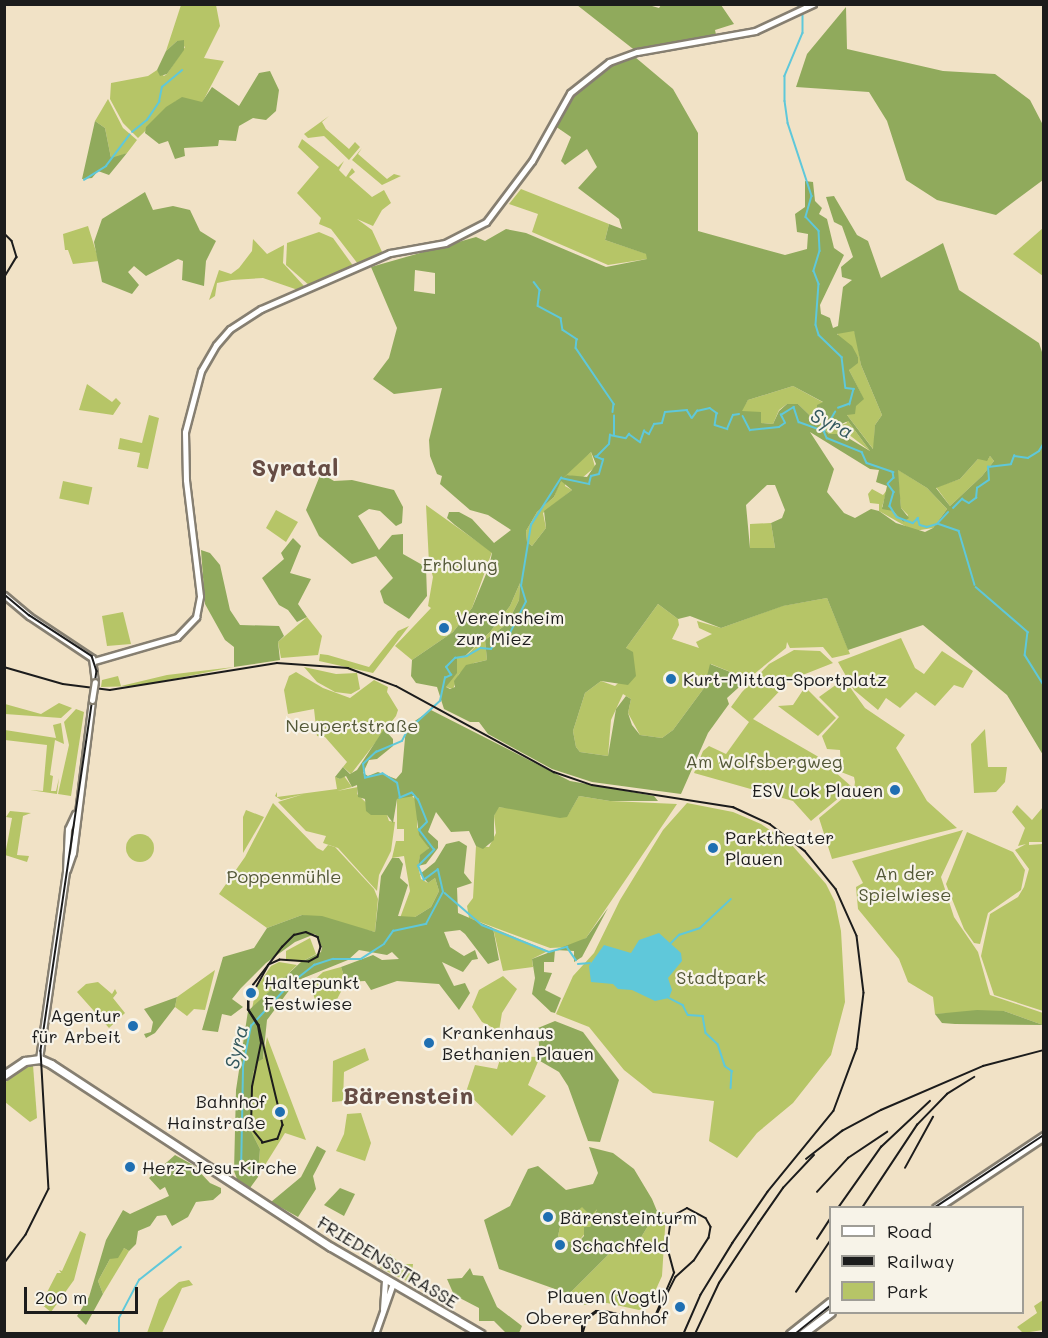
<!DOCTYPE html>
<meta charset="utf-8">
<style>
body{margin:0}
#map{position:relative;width:1048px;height:1338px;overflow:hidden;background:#f1e2c6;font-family:Mali,sans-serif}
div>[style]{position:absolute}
.green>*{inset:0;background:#b6c567;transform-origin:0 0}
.round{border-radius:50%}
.forest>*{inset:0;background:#90aa5c}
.water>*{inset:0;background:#5fc8da}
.stream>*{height:1.5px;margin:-0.75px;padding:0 0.75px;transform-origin:0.75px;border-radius:0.75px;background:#5fc8da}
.roads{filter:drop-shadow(2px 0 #867f71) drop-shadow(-2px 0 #867f71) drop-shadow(0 2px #867f71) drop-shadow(0 -2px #867f71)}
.tertiary>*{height:5px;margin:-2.5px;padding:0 2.5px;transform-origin:2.5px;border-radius:2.5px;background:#fff}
.primary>*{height:7px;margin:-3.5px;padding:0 3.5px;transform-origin:3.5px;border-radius:3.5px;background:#fff}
.tram>*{height:1.5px;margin:-0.75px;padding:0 0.75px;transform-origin:0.75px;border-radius:0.75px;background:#1c1c1c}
.rail>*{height:1.5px;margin:-0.75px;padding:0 0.75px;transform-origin:0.75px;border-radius:0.75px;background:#1c1c1c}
.bridges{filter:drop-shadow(2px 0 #867f71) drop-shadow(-2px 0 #867f71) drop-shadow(0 2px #867f71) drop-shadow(0 -2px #867f71)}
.tertiary-bridge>*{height:5px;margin:-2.5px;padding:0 2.5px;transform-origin:2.5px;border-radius:2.5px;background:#fff}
.dots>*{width:16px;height:16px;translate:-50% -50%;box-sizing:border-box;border:3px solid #f7f3e8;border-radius:50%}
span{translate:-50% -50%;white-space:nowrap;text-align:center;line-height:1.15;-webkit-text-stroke:4.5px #f7f3e8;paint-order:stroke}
.park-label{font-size:18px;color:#525736}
.poi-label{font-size:18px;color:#1c1c1c}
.left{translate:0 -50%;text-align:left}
.right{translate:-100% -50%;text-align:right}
.street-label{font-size:18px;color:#1c1c1c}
.water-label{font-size:20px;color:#33585e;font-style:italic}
.district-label{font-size:24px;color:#664c44;font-weight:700}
.frame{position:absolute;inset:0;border:6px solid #1c1c1c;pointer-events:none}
.legend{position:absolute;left:829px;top:1206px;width:195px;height:108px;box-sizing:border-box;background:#f7f3e8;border:2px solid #9f9d96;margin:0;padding:8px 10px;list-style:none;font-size:18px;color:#1c1c1c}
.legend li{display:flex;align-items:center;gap:12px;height:30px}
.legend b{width:30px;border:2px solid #9f9d96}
.scale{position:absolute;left:24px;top:1287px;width:114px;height:27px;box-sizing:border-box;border:3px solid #1c1c1c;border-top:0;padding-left:8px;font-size:18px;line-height:21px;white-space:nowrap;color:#1c1c1c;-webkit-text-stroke:4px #f7f3e8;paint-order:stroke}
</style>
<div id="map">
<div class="green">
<div style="clip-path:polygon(181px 5px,216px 5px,220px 26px,204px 58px,224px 61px,202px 103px,176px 101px,138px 138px,123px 123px,110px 99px,111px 83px,148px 76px,157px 70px,164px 76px,167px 74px,185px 47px,177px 41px,166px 51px)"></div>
<div style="clip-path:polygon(108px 99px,123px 128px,137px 140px,127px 153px,115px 158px,111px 158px,105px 128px,95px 121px)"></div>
<div style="clip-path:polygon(329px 116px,322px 122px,326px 129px,349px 149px,355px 142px,360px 147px,349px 160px,324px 136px,308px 138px,304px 134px)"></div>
<div style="clip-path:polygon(302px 139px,338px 167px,344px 161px,339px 170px,346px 177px,352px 168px,355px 172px,349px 177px,372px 197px,384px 190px,391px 203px,382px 210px,373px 226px,357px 219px,372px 230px,383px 254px,358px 264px,331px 229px,319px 224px,321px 218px,297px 193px,319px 167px,298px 147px)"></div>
<div style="clip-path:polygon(362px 148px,358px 154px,387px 179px,394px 174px,401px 176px,382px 185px,352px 160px)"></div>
<div style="clip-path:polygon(521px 189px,609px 224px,605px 240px,647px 254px,647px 259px,608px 265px,532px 232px,538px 214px,509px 204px)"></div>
<div style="clip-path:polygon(88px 226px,99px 261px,73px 264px,68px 250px,65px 250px,63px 234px)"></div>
<div style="clip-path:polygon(1043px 228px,1043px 276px,1013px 254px)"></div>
<div style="clip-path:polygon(319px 232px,333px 238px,354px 267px,310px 286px,286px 265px,287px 243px)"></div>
<div style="clip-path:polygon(253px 239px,267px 254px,284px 245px,283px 263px,304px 286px,298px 290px,263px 278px,232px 280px,217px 283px,215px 296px,209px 300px,219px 270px,231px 274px,239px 268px,252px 251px)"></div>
<div style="clip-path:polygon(838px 331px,854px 331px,856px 335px,861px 365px,882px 415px,875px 425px,874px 450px,847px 415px,861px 394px,849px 370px,858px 357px,838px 336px)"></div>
<div style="clip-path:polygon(87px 384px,112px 402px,116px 398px,121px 403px,113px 415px,79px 410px)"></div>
<div style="clip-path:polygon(793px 386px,826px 404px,817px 417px,833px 428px,847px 423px,844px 418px,848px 421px,870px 451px,848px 434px,829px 434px,798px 404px,787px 404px,779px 410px,773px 424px,761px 423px,761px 412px,740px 412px,748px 400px)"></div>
<div style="clip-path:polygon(149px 415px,159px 418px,148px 469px,137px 467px,140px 453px,118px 449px,120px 438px,142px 443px)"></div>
<div style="clip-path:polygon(591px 452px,595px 467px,582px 478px,567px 475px,565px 486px,572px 490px,543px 513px,546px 528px,532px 546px,527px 542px,526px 531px,537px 512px,554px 497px,562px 476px)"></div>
<div style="clip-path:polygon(990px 456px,994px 461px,982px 476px,950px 506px,936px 487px,960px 479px,978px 459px,988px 459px)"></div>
<div style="clip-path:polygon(897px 469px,927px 488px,947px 509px,933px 528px,914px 531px,879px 511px,879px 504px,870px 503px,868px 494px,872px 489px,883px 495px,887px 490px,882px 507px,893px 511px,903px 522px,908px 515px,901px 508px)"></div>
<div style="left:63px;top:481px;width:30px;height:18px;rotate:12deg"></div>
<div style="clip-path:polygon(426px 505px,492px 552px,472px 608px,453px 632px,412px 660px,395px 646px,431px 608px,428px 606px,433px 577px,429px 563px)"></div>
<div style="clip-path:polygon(276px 510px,298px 522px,286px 542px,266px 528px)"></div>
<div style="clip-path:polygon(771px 523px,775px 548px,750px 549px,750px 524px)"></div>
<div style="clip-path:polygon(520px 583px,519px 600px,507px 624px,485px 640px,487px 660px,474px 663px,459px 674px,453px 689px,446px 687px,457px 669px,457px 658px,465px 657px,490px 632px,510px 606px)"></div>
<div style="clip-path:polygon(827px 598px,850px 654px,832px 658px,823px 647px,790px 648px,787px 642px,786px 648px,748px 679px,711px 664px,704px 688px,673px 730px,662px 738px,640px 735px,628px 713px,631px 699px,623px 694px,611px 720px,608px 756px,580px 752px,576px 747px,573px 731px,585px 693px,601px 681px,615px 686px,633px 669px,626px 648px,658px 604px,678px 619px,679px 625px,672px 639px,699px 648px,696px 642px,712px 634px,699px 628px,697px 621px,721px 628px,782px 606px)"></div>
<div style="clip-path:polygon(123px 612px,131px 644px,107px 646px,102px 616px)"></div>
<div style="clip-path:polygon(307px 617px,322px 636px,318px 655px,281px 658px,278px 642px)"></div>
<div style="clip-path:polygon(409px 626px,373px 673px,319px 661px,320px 654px,328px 655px,369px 667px,398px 631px)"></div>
<div style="clip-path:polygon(901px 638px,915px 668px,924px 674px,942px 651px,973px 671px,963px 688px,954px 685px,935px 706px,916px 692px,900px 708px,886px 698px,878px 710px,854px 690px,838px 662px)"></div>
<div style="clip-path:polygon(794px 650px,820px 651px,833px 663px,790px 680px,753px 719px,817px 756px,852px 787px,811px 821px,793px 801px,694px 773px,703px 751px,709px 746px,726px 754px,749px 722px,731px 707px,742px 692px,769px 664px)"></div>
<div style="clip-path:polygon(234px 667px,138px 686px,101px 687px,102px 680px,118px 676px,121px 686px,167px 675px)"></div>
<div style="clip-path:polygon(304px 667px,336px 674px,357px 673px,360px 689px,351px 694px,335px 692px,317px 682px)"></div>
<div style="clip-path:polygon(296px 672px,323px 688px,350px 698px,374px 680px,388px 687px,387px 692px,398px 710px,396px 716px,351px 774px,343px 767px,347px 762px,325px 737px,317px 736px,314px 709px,288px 714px,284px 690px,289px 676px)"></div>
<div style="clip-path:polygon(844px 679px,865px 708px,905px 735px,896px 748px,927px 801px,957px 828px,832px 859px,819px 818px,854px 789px,855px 782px,854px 777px,841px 772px,840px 750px,827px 749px,822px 736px,839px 717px,819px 697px)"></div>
<div style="clip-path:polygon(805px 687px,836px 718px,818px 736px,778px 706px,793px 705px)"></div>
<div style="clip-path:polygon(59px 703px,72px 708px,61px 718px,5px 714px,5px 704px,41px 714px)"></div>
<div style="clip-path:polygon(76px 709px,84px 712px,71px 796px,58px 794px,69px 745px,64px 722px)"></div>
<div style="clip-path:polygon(61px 723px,64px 744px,55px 740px,50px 775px,53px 776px,51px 791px,56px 791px,59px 778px,57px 794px,30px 790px,43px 791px,47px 745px,5px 740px,5px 730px,56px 738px,53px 725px)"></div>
<div style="clip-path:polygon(985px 729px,988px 767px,1007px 767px,1005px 782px,996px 792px,974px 793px,971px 744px)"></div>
<div style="clip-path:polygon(344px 776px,352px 787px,337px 791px,358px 787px,357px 794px,378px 814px,387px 815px,389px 821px,395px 822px,391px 851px,379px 875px,377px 891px,338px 848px,323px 843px,326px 836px,306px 831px,278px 802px,304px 794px,281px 800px,275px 796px,277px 792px,277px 797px,337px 789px,335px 777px,340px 779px)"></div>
<div style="clip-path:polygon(410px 794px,417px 801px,417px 827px,429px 848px,420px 856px,418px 866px,421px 879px,428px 883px,435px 878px,439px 891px,431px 907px,415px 917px,400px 918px,410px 891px,404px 856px,392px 858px,396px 841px,404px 841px,404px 829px,397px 829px,397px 799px)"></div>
<div style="clip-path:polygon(579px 796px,610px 801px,677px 804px,586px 938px,570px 947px,550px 948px,469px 918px,467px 906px,473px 898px,476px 846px,489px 847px,496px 833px,494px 816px,498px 807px,569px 813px)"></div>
<div style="clip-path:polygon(273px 803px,317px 848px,323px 851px,328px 845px,335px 847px,374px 889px,378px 899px,375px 932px,302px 915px,267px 928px,219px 894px,245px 857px)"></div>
<div style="clip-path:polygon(687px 803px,733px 812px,761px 824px,791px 844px,826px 884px,835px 902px,841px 931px,845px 1002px,831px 1055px,793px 1103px,757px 1133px,737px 1158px,709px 1141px,714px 1101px,653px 1093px,624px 1070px,589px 1027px,556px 1014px,573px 976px,594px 953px,620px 900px,663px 830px)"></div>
<div style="clip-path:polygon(1017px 805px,1032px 820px,1043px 807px,1043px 842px,1029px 842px,1029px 845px,1043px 844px,1043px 1011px,994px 995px,981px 956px,990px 914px,1018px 897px,1024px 887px,1029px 869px,1015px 850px,1026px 844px,1018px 846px,1025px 828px,1012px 812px)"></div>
<div style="clip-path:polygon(246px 810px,264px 817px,243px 853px,243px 817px)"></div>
<div style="clip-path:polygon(10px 811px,31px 813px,23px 816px,17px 855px,29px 856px,27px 862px,5px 855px,12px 818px,6px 817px)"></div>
<div style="clip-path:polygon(963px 830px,941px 877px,954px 917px,978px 952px,990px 995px,1043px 1013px,1043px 1025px,1004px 1011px,935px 1014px,933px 997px,908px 982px,899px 959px,858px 909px,856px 887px,863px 883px,852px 861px)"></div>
<div style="clip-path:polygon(967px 832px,1013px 852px,1025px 870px,1021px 890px,988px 913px,980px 944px,974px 943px,964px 929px,946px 884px)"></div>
<div class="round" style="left:126px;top:834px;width:28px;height:28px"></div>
<div style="clip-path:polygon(493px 928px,536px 946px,548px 951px,532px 959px,533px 967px,503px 971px)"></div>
<div style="clip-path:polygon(310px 938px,316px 954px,301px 962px,286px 959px,286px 951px)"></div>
<div style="clip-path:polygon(279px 962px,297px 965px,252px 1009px,256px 988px,271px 966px)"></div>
<div style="clip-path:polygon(341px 967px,346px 982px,335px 1003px,316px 1003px,310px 984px,323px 972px)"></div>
<div style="clip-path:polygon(215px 970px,205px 1010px,194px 1009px,187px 1016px,175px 1007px,177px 997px)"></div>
<div style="clip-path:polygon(503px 976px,517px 989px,502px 1013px,499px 1031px,482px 1022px,472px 1007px,479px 990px)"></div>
<div style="clip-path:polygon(98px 982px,112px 994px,115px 989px,117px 993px,113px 998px,125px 1013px,109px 1028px,77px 992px,86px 984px)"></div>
<div style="clip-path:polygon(267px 1037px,306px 1140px,285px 1133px,265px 1165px,259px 1163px,260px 1149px,250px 1129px,253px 1073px,257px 1061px,263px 1059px)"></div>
<div style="clip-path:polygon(365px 1048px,369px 1060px,344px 1072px,343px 1101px,332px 1102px,333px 1061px)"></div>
<div style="clip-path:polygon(501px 1056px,540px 1057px,528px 1085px,546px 1096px,512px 1136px,466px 1092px,475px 1065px,497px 1069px)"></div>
<div style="clip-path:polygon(33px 1065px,37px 1118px,30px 1122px,5px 1102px,5px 1083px,18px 1069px)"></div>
<div style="clip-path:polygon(361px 1113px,371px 1143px,365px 1161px,336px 1151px,344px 1134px,347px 1114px)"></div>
<div style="clip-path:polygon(582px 1206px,597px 1209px,590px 1227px,578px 1242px,563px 1241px,558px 1236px,560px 1227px)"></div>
<div style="clip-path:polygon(657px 1211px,666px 1213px,662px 1276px,648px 1307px,639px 1310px,607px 1303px,583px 1305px,569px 1294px,615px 1248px,637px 1244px)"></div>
<div style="clip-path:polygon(80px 1231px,86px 1234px,74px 1280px,51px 1312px,41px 1304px,57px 1273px,61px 1273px,59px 1270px,62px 1271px)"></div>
<div style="clip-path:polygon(124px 1248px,129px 1251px,103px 1294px,98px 1281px,110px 1259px)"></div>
<div style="clip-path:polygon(390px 1254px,401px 1264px,413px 1264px,411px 1283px,380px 1268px)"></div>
<div style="clip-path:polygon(189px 1280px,193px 1285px,182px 1288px,162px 1333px,147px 1333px,159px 1299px,179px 1282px)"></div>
<div style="clip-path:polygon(1043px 1300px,1043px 1330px,1023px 1333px,1017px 1327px,1037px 1313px,1034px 1306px)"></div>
</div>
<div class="forest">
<div style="clip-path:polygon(645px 4px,659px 8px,661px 5px,721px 5px,734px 24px,715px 30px,717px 39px,637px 52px,577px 5px)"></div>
<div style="clip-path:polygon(846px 7px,847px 49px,943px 71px,995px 74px,1030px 100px,1043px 125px,1043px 180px,996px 215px,937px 200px,906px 180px,887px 121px,869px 92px,796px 87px,807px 54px)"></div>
<div style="clip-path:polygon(184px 40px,184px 50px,167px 74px,160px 76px,157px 70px,166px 51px,177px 41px)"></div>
<div style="clip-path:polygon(evenodd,635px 57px,673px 89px,698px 133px,698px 231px,785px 255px,807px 249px,808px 234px,797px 232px,795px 214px,805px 207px,805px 181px,813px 182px,815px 201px,822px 208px,819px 214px,827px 219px,834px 248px,844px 255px,820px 305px,821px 314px,830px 318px,833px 328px,838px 326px,843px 287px,852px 280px,842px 277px,841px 267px,853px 257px,842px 226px,834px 222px,826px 197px,834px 196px,857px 235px,868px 241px,881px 278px,943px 243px,959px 290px,1039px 343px,1043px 355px,1043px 755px,1007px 695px,923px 625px,848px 650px,827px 598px,783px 606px,721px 628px,690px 616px,678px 619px,658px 604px,626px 648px,633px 652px,636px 676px,628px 685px,601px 681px,585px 693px,573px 731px,576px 747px,580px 752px,608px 756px,616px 709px,626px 696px,631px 699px,628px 713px,632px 725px,640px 735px,662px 738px,673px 730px,704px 688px,710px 664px,748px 679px,727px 698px,729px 704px,708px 733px,681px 794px,592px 782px,552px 769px,488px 734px,479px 722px,470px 722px,444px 709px,437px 687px,416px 683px,411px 676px,412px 660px,453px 632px,472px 608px,489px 567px,492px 553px,455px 525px,447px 518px,449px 512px,459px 512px,472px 519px,494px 543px,511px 530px,488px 515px,470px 510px,440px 484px,442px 476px,437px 474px,430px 456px,429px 440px,442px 388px,394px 394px,373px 379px,389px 358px,397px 328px,371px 267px,476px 237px,485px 241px,506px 229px,526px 233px,606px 267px,647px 259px,646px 254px,605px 240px,609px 224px,622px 229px,619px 219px,578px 188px,597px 167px,587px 149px,565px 165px,561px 161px,571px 137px,555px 126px,579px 85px,612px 65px,635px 57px,415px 270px,435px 273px,435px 294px,414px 291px,415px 270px,635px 57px,854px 331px,861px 365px,882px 415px,875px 425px,873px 449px,847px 415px,855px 414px,856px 406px,864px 399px,849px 370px,858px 363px,858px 357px,852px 346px,837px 334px,854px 331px,635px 57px,793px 386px,823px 402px,817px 405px,817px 417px,833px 428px,848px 421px,870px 451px,850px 439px,848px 434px,829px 434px,798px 404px,787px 404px,779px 411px,773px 424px,761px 423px,761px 412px,742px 411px,748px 400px,793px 386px,635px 57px,810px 432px,870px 469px,879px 470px,876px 482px,887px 486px,882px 509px,893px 511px,903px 522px,909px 518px,901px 508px,898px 470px,927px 488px,947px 509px,933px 528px,925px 532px,896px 523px,879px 511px,871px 509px,855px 518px,844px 513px,827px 492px,834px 469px,810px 432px,635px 57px,591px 452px,596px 464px,587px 477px,567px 475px,561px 480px,591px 452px,635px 57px,990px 456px,994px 461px,982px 476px,950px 506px,936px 488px,960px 479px,978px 459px,987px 461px,990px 456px,635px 57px,561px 481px,572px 490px,544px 511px,546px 528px,532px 546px,527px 542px,526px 531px,537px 512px,554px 497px,561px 481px,635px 57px,767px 485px,775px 485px,785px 510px,782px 518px,771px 523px,775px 548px,750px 548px,746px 505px,767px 485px,635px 57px,520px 583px,519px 600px,507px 624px,485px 640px,487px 660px,466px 665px,454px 681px,455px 687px,450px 689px,446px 687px,457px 673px,457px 658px,465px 656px,490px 632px,510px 606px,520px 583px)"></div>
<div style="clip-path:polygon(270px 71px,279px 90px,276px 111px,266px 120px,253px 118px,239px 126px,236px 141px,219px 140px,218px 146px,184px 148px,185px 156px,175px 159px,168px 141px,159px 144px,145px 133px,146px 127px,166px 107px,182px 97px,202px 102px,212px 87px,239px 106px,259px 73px)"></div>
<div style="clip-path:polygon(95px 121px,105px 128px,111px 158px,127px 153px,109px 175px,98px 171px,92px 178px,82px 179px)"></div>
<div style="clip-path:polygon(145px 192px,153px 210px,173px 206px,190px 210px,200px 231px,216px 241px,206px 261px,204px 286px,182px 280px,183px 261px,178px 259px,146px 276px,134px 266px,128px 272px,139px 285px,132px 294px,102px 282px,94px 242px,102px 219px)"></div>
<div style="clip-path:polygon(321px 473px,334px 481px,352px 480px,394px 490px,403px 507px,402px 523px,396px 526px,380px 511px,369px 509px,358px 516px,379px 550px,392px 535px,403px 534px,403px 554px,426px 567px,427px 596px,409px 619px,384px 603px,380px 591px,393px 578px,376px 556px,352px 564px,319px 536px,306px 510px)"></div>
<div style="clip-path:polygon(293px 538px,301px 546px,290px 573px,311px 579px,298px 604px,307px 617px,297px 622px,288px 610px,279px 605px,262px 578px,284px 559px,281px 553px)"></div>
<div style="clip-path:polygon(201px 550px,210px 553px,220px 565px,230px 610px,240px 625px,279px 626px,284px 636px,278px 642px,280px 660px,234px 667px,234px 647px,225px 640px,205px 604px)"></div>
<div style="clip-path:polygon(431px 710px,570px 781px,654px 796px,658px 801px,610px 801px,579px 796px,567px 817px,560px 818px,499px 807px,494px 816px,494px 840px,483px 849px,476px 846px,469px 831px,451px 832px,436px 812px,428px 832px,438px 841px,438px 848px,426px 864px,418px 866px,420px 855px,429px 848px,419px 835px,414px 796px,397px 799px,393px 823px,387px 815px,371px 815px,366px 811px,365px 799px,358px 797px,357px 785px,352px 787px,346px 776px,340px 779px,335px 777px,343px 767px,350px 774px,357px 770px,384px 729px,393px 739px,393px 746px,377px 759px,369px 760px,363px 773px,368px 776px,378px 772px,396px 779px,402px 772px,406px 727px)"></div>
<div style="clip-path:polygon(459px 841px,467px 846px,464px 873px,472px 883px,457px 888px,458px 913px,493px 928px,499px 960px,488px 964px,465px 934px,460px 930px,444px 932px,450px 947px,464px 956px,475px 950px,478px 959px,472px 960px,463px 972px,442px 962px,454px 986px,465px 983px,470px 993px,459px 1010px,439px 984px,397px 981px,371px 990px,365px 981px,346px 982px,341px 967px,373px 955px,382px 960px,399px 959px,392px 952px,387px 955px,359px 950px,348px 960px,296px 981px,267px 1020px,263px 1059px,257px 1062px,253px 1073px,250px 1129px,260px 1149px,258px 1177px,250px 1188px,237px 1179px,234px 1171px,236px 1090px,248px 1011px,301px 962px,321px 952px,322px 947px,315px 934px,295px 942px,266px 963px,241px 988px,232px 999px,243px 1007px,231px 1016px,222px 1014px,218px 1032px,202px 1030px,223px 957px,254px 948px,267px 928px,302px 915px,322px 916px,375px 932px,381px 876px,392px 858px,399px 858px,403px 864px,400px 878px,408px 885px,398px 916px,415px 917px,431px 907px,439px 891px,435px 878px,428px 883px,420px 874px,435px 862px,446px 844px)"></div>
<div style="clip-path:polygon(608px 908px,582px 957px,574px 962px,574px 951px,555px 950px,554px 962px,544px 962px,544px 972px,552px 973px,545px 990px,561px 998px,555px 1013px,551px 1012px,532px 994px,535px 978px,532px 959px,586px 938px)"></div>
<div style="clip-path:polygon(177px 997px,175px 1007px,155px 1033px,146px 1038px,144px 1034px,151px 1032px,153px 1022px,144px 1009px)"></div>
<div style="clip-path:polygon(977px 1010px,1004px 1011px,1043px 1025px,955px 1024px,942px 1023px,935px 1014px)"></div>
<div style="clip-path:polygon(555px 1021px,583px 1032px,619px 1080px,600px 1142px,588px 1141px,568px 1086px,559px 1072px,540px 1061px,538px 1028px)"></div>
<div style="clip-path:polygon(317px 1146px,326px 1151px,313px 1176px,316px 1189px,298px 1217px,271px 1202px,301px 1177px)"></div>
<div style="clip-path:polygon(evenodd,589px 1147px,613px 1153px,634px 1169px,652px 1199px,657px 1211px,637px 1244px,615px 1248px,569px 1294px,499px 1269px,484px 1220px,510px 1206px,528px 1169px,538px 1166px,566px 1190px,593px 1184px,598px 1173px,589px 1147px,582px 1207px,591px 1216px,597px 1209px,590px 1227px,584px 1227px,584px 1236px,578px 1242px,563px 1241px,558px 1236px,560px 1227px,582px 1207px)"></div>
<div style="clip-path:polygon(175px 1155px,193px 1165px,210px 1183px,221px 1188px,221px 1193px,213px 1200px,196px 1202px,188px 1217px,172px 1226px,166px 1215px,157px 1216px,150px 1226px,138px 1231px,136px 1244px,129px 1251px,124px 1248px,118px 1258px,110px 1259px,98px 1281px,103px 1294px,86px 1325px,77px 1316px,89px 1297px,106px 1240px,123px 1210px,130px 1214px,169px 1196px,165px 1187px,160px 1190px,149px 1178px)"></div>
<div style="clip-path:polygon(340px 1188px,355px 1194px,344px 1216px,324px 1205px)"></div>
<div style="clip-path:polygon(470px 1268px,473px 1275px,483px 1276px,497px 1307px,522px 1326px,519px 1333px,506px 1333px,494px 1321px,479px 1321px,479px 1308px,454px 1295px,447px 1279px,462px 1278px)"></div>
</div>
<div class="water">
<div style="clip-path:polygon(659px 933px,681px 953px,682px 961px,668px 978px,672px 990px,669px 998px,655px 1001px,632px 990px,618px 989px,613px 984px,591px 982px,589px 966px,604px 945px,631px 953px,639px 940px)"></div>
</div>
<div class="stream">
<div style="left:799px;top:4px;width:3px;rotate:90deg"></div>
<div style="left:803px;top:15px;width:18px;rotate:90deg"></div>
<div style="left:803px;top:33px;width:47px;rotate:112.7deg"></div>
<div style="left:785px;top:76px;width:25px;rotate:90deg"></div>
<div style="left:785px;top:101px;width:22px;rotate:82deg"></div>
<div style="left:788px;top:123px;width:77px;rotate:71.8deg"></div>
<div style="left:812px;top:196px;width:22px;rotate:106deg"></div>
<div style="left:806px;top:217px;width:19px;rotate:47deg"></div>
<div style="left:819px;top:231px;width:20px;rotate:87deg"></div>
<div style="left:820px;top:251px;width:21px;rotate:107deg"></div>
<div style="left:814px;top:271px;width:14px;rotate:69deg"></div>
<div style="left:819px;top:284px;width:41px;rotate:94.2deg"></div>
<div style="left:816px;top:325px;width:10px;rotate:73deg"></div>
<div style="left:819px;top:335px;width:32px;rotate:44deg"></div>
<div style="left:842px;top:357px;width:31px;rotate:83deg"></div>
<div style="left:846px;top:388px;width:8px;rotate:7deg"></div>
<div style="left:854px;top:389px;width:16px;rotate:105deg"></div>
<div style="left:850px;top:404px;width:12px;rotate:160deg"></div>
<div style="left:132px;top:132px;width:19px;rotate:-39deg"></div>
<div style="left:147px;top:120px;width:22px;rotate:-56deg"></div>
<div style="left:159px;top:102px;width:15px;rotate:-79deg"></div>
<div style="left:162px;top:87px;width:26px;rotate:-40deg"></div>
<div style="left:84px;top:180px;width:26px;rotate:-32deg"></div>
<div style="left:106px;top:166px;width:39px;rotate:-53deg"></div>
<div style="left:534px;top:282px;width:10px;rotate:53deg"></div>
<div style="left:540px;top:290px;width:16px;rotate:97deg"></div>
<div style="left:538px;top:306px;width:26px;rotate:28deg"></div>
<div style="left:561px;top:318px;width:12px;rotate:81deg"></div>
<div style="left:563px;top:330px;width:17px;rotate:33deg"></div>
<div style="left:577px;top:339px;width:9px;rotate:96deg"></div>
<div style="left:576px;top:348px;width:68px;rotate:55.8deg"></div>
<div style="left:614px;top:404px;width:8px;rotate:97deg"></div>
<div style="left:743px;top:416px;width:16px;rotate:63deg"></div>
<div style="left:750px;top:430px;width:29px;rotate:-6deg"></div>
<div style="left:779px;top:427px;width:7px;rotate:-34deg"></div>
<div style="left:785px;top:423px;width:9px;rotate:-117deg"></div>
<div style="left:781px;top:415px;width:15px;rotate:-32deg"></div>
<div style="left:794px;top:407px;width:16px;rotate:72deg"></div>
<div style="left:799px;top:422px;width:27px;rotate:20deg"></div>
<div style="left:824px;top:431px;width:8px;rotate:67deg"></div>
<div style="left:827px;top:438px;width:38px;rotate:22deg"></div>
<div style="left:862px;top:452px;width:12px;rotate:66deg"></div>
<div style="left:867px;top:463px;width:28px;rotate:19deg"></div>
<div style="left:893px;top:472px;width:6px;rotate:81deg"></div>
<div style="left:894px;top:478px;width:8px;rotate:135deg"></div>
<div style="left:888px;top:484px;width:10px;rotate:53deg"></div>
<div style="left:894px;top:492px;width:15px;rotate:106deg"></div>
<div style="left:890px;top:506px;width:13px;rotate:58deg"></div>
<div style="left:897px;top:517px;width:17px;rotate:21deg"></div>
<div style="left:913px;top:523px;width:7px;rotate:-45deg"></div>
<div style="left:918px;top:518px;width:7px;rotate:74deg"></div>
<div style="left:920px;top:525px;width:7px;rotate:16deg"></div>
<div style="left:927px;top:527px;width:10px;rotate:-17deg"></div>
<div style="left:937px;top:524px;width:16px;rotate:-47deg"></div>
<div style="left:824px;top:431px;width:22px;rotate:-60deg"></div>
<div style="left:614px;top:435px;width:19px;rotate:-90deg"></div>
<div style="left:953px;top:508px;width:13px;rotate:-45deg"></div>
<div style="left:962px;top:499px;width:8px;rotate:30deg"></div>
<div style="left:969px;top:503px;width:9px;rotate:-36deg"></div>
<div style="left:976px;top:498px;width:10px;rotate:-84deg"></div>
<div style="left:977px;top:488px;width:14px;rotate:-34deg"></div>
<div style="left:989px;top:480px;width:13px;rotate:-94deg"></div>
<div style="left:988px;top:467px;width:23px;rotate:-7deg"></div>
<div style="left:1011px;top:464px;width:9px;rotate:-69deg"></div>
<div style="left:1014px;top:456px;width:14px;rotate:8deg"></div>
<div style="left:1028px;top:458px;width:13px;rotate:-32deg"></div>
<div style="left:1039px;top:451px;width:9px;rotate:-58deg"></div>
<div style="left:939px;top:524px;width:21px;rotate:19deg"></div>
<div style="left:959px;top:531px;width:56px;rotate:73.5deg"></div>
<div style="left:976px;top:587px;width:69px;rotate:40.9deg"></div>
<div style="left:1028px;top:632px;width:23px;rotate:97deg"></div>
<div style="left:1025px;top:655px;width:36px;rotate:58deg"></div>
<div style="left:445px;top:893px;width:49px;rotate:40.9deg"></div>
<div style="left:482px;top:925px;width:72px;rotate:21.9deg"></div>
<div style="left:549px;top:952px;width:19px;rotate:-16deg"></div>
<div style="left:567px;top:947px;width:16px;rotate:55deg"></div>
<div style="left:670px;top:944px;width:13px;rotate:-45deg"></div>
<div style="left:679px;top:935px;width:22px;rotate:-18deg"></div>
<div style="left:700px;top:928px;width:42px;rotate:-43.1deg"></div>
<div style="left:578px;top:964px;width:12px;rotate:-5deg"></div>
<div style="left:669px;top:998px;width:16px;rotate:27deg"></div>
<div style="left:683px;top:1005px;width:11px;rotate:63deg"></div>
<div style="left:688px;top:1015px;width:15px;rotate:4deg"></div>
<div style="left:703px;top:1016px;width:17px;rotate:80deg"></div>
<div style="left:706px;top:1033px;width:16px;rotate:43deg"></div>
<div style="left:718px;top:1044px;width:23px;rotate:72deg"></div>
<div style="left:725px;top:1066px;width:9px;rotate:36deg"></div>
<div style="left:732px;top:1071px;width:17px;rotate:93deg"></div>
<div style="left:241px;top:1174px;width:108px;rotate:-88.9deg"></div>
<div style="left:243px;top:1066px;width:41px;rotate:-78.7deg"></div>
<div style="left:251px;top:1026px;width:57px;rotate:-47.1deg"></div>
<div style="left:290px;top:984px;width:31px;rotate:-38deg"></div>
<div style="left:314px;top:965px;width:20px;rotate:-18deg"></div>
<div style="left:333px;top:959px;width:28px"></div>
<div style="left:361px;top:959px;width:27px;rotate:-33deg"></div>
<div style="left:384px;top:944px;width:16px;rotate:-55deg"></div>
<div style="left:393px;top:931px;width:34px;rotate:-12deg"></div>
<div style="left:426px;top:924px;width:36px;rotate:-62deg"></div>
<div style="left:443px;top:892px;width:23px;rotate:-103deg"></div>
<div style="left:438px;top:870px;width:17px;rotate:144deg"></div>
<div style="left:424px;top:880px;width:15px;rotate:-113deg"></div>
<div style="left:418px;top:866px;width:23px;rotate:-45deg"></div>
<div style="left:434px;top:850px;width:25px;rotate:-127deg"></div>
<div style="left:419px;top:830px;width:11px;rotate:-45deg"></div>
<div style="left:427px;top:822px;width:24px;rotate:-112deg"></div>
<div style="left:418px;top:800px;width:9px;rotate:-131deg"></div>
<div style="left:412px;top:793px;width:13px;rotate:157deg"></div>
<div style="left:400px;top:798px;width:15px;rotate:-101deg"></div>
<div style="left:397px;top:783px;width:17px;rotate:-147deg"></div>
<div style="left:383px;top:774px;width:18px;rotate:167deg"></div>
<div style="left:365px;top:778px;width:14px;rotate:-98deg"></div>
<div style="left:363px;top:764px;width:18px;rotate:-43deg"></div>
<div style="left:376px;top:752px;width:28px;rotate:-23deg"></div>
<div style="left:402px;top:741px;width:11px;rotate:-63deg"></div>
<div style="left:407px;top:731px;width:45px;rotate:-42.3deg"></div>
<div style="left:440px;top:701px;width:24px;rotate:-78deg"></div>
<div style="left:445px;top:678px;width:7px;rotate:-27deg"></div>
<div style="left:451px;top:675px;width:9px;rotate:-122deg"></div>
<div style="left:446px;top:667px;width:13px;rotate:-45deg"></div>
<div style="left:455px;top:658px;width:12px;rotate:-9deg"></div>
<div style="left:467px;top:656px;width:16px;rotate:-30deg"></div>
<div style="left:481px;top:648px;width:10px;rotate:6deg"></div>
<div style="left:491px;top:649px;width:11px;rotate:-56deg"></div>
<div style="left:497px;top:640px;width:15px;rotate:-28deg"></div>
<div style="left:510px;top:633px;width:35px;rotate:-63deg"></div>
<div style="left:526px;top:602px;width:17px;rotate:-107deg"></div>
<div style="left:521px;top:586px;width:62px;rotate:-80.7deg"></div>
<div style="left:531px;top:525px;width:56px;rotate:-57.4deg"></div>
<div style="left:561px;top:478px;width:29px;rotate:12deg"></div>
<div style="left:589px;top:484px;width:8px;rotate:-76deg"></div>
<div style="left:591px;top:476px;width:8px;rotate:-14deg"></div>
<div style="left:599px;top:474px;width:15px;rotate:-74deg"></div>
<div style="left:603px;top:460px;width:8px;rotate:-157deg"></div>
<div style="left:596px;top:457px;width:18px;rotate:-45deg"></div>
<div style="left:609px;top:444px;width:9px;rotate:-84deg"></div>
<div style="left:610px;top:435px;width:16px;rotate:11deg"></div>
<div style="left:626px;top:438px;width:5px;rotate:-53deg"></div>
<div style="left:629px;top:434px;width:14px;rotate:36deg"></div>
<div style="left:640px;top:442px;width:12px;rotate:-70deg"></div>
<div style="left:644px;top:431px;width:6px;rotate:31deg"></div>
<div style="left:649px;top:434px;width:11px;rotate:-63deg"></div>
<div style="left:654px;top:424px;width:8px;rotate:-7deg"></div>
<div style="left:662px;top:423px;width:11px;rotate:-75deg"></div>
<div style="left:665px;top:412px;width:22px;rotate:-5deg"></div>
<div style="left:687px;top:410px;width:9px;rotate:58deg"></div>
<div style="left:692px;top:418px;width:9px;rotate:-54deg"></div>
<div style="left:697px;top:411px;width:13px;rotate:-13deg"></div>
<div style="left:710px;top:408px;width:9px;rotate:36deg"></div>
<div style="left:717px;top:413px;width:12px;rotate:99deg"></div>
<div style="left:715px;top:425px;width:13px;rotate:18deg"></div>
<div style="left:727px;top:429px;width:15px;rotate:-67deg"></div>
<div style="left:733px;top:415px;width:6px;rotate:-9deg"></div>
<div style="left:119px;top:1334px;width:16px;rotate:-90deg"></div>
<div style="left:119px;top:1318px;width:43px;rotate:-62.2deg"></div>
<div style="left:139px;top:1280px;width:53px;rotate:-38.2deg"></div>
</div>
<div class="roads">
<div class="tertiary">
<div style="left:4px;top:595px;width:33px;rotate:40deg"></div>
<div style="left:29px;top:616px;width:76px;rotate:33.7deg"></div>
<div style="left:92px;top:658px;width:24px;rotate:83deg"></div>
<div style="left:94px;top:661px;width:86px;rotate:-16.1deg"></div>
<div style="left:177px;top:637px;width:28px;rotate:-46deg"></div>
<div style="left:196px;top:617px;width:21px;rotate:-79deg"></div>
<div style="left:200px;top:596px;width:117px;rotate:-96.9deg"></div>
<div style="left:186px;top:480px;width:48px;rotate:-91.2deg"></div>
<div style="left:185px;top:432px;width:63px;rotate:-75.3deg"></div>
<div style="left:201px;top:371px;width:30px;rotate:-60deg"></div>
<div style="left:216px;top:345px;width:21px;rotate:-49deg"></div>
<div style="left:230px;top:329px;width:37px;rotate:-33deg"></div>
<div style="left:261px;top:309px;width:141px;rotate:-23.5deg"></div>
<div style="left:390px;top:253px;width:56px;rotate:-10.3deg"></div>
<div style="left:445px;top:243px;width:46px;rotate:-27.1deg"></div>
<div style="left:486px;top:222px;width:76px;rotate:-53deg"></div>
<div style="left:532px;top:161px;width:78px;rotate:-60.8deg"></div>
<div style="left:570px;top:93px;width:50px;rotate:-38.5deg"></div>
<div style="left:609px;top:62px;width:30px;rotate:-20deg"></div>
<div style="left:637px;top:52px;width:120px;rotate:-10.1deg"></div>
<div style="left:755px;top:31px;width:64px;rotate:-25deg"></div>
<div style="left:67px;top:870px;width:18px;rotate:-71deg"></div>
<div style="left:73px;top:853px;width:154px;rotate:-82.9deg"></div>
<div style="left:39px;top:1059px;width:190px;rotate:-81.8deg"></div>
<div style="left:66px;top:871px;width:42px;rotate:-87.3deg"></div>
<div style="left:68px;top:829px;width:17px;rotate:-65deg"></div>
<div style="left:383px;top:1309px;width:31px;rotate:-86deg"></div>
<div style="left:375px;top:1334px;width:54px;rotate:-70.6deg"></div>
</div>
<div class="primary">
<div style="left:4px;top:1075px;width:25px;rotate:-34deg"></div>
<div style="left:25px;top:1061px;width:15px;rotate:-8deg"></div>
<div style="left:40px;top:1059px;width:12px;rotate:24deg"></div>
<div style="left:51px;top:1064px;width:334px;rotate:33.2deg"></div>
<div style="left:331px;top:1247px;width:173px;rotate:30.1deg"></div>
<div style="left:936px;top:1208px;width:130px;rotate:-33.7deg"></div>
<div style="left:790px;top:1334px;width:51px;rotate:-38.7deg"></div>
<div style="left:802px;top:1334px;width:36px;rotate:-37deg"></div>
</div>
</div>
<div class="tram">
<div style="left:4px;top:233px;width:11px;rotate:45deg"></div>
<div style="left:12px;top:241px;width:17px;rotate:73deg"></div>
<div style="left:17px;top:257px;width:26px;rotate:121deg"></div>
<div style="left:4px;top:594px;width:33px;rotate:40deg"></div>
<div style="left:29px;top:615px;width:75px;rotate:33.1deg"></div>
<div style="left:92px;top:656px;width:16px;rotate:72deg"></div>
<div style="left:97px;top:671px;width:384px;rotate:98.4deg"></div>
<div style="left:41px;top:1051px;width:138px;rotate:86.7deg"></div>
<div style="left:49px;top:1189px;width:51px;rotate:116.6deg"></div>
<div style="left:26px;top:1235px;width:36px;rotate:127deg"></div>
<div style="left:934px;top:1208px;width:132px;rotate:-33.6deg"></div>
<div style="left:582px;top:1334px;width:9px;rotate:-90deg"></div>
<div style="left:582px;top:1325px;width:8px;rotate:-60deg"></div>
<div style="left:586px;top:1318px;width:12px;rotate:-35deg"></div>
<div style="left:596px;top:1311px;width:9px"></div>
<div style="left:605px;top:1311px;width:39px;rotate:13deg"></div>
<div style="left:643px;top:1320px;width:14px;rotate:-25deg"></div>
<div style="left:656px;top:1314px;width:45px;rotate:-66.3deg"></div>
<div style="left:674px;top:1273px;width:27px;rotate:-105deg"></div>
<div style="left:667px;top:1247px;width:30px;rotate:-82deg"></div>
<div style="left:671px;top:1217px;width:18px;rotate:-29deg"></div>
<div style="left:687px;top:1208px;width:21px;rotate:28deg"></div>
<div style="left:706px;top:1218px;width:10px;rotate:61deg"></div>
<div style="left:711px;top:1227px;width:11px;rotate:100deg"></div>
<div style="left:709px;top:1238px;width:27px;rotate:123deg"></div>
<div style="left:694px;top:1261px;width:24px;rotate:138deg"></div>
<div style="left:676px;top:1277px;width:45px;rotate:116.6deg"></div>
<div style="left:656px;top:1317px;width:16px;rotate:162deg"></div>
<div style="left:641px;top:1322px;width:46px;rotate:-168.7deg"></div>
<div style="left:596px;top:1313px;width:11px;rotate:142deg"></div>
<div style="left:587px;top:1320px;width:15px;rotate:106deg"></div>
<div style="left:795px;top:1334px;width:45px;rotate:-38.7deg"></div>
</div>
<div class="rail">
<div style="left:4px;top:667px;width:61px;rotate:16.1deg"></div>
<div style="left:63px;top:684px;width:47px;rotate:7.3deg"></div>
<div style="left:110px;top:690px;width:169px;rotate:-9.2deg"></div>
<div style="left:277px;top:663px;width:71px;rotate:4deg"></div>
<div style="left:348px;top:668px;width:51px;rotate:20.6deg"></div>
<div style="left:396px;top:686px;width:180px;rotate:28.6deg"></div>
<div style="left:554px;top:772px;width:40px;rotate:18.9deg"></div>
<div style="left:592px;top:785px;width:143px;rotate:8.9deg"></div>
<div style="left:733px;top:807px;width:41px;rotate:24.7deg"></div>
<div style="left:770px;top:824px;width:44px;rotate:37.6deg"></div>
<div style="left:805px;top:851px;width:49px;rotate:50.8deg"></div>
<div style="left:836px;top:889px;width:51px;rotate:65.9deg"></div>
<div style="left:857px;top:936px;width:57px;rotate:83deg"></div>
<div style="left:864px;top:993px;width:56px;rotate:97.1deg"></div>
<div style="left:857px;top:1049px;width:66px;rotate:110.4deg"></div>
<div style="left:834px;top:1111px;width:104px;rotate:129.2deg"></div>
<div style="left:768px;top:1192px;width:62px;rotate:124.5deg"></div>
<div style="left:733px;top:1243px;width:61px;rotate:121.6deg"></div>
<div style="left:701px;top:1295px;width:43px;rotate:113.6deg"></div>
<div style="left:306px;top:932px;width:13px;rotate:23deg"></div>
<div style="left:318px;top:937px;width:10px;rotate:73deg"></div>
<div style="left:321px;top:947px;width:10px;rotate:107deg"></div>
<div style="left:318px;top:957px;width:10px;rotate:151deg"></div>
<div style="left:309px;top:962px;width:29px;rotate:-176deg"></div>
<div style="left:280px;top:960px;width:12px;rotate:156deg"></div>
<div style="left:269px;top:965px;width:41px;rotate:119.1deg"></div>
<div style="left:249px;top:1001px;width:9px;rotate:90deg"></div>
<div style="left:249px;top:1010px;width:18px;rotate:56deg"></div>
<div style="left:259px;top:1025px;width:103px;rotate:76.5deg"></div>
<div style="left:283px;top:1125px;width:15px;rotate:110deg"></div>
<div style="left:278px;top:1139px;width:16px;rotate:165deg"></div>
<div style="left:263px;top:1143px;width:19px;rotate:-129deg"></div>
<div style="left:251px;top:1128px;width:41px;rotate:-88.6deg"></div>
<div style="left:252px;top:1087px;width:45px;rotate:-78.4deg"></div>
<div style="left:261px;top:1043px;width:17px;rotate:-100deg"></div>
<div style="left:258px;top:1026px;width:19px;rotate:-122deg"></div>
<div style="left:248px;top:1010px;width:13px;rotate:-90deg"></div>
<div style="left:248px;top:997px;width:13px;rotate:-67deg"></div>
<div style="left:253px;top:985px;width:48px;rotate:-52.7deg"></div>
<div style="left:282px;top:947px;width:17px;rotate:-45deg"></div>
<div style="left:294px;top:935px;width:12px;rotate:-14deg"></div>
<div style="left:806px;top:1159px;width:46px;rotate:-37.9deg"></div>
<div style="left:842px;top:1131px;width:44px;rotate:-28.3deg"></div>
<div style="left:881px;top:1110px;width:111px;rotate:-23.3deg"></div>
<div style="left:983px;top:1066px;width:63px;rotate:-14.7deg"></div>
<div style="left:905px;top:1168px;width:58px;rotate:-61.2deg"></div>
<div style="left:817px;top:1192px;width:46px;rotate:-47.6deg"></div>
<div style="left:848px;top:1158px;width:47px;rotate:-33.7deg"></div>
<div style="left:838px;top:1208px;width:75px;rotate:-54.8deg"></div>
<div style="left:881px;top:1147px;width:67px;rotate:-43.2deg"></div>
<div style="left:862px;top:1208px;width:100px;rotate:-56.5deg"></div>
<div style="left:917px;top:1125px;width:43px;rotate:-45.9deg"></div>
<div style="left:947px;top:1094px;width:32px;rotate:-32deg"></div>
<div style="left:817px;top:1239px;width:24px;rotate:-57deg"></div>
<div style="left:796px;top:1292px;width:61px;rotate:-56.3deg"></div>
<div style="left:695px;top:1334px;width:56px;rotate:-64.8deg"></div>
<div style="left:719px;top:1283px;width:71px;rotate:-56.5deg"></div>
<div style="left:758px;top:1224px;width:44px;rotate:-55.2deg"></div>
<div style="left:783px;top:1188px;width:45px;rotate:-46.8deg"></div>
</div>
<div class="bridges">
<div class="tertiary-bridge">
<div style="left:92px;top:700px;width:18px;rotate:-81deg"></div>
</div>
</div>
<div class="dots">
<div style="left:444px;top:628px;background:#1f6fb2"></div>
<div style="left:671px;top:679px;background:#1f6fb2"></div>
<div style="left:895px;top:790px;background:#1f6fb2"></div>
<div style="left:713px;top:848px;background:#1f6fb2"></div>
<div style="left:251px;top:993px;background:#1f6fb2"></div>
<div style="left:133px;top:1026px;background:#1f6fb2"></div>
<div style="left:429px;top:1043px;background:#1f6fb2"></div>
<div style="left:280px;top:1112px;background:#1f6fb2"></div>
<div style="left:130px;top:1167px;background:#1f6fb2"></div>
<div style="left:548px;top:1217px;background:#1f6fb2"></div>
<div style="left:560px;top:1245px;background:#1f6fb2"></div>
<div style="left:680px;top:1307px;background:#1f6fb2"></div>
</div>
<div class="park-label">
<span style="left:460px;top:564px">Erholung</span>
<span style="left:352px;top:725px">Neupertstraße</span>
<span style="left:764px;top:761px">Am Wolfsbergweg</span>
<span style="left:905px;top:884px">An der<br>Spielwiese</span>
<span style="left:284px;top:876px">Poppenmühle</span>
<span style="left:721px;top:977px">Stadtpark</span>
</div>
<div class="poi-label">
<span class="left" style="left:456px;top:628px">Vereinsheim<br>zur Miez</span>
<span class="left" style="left:683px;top:679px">Kurt-Mittag-Sportplatz</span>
<span class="right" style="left:883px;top:790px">ESV Lok Plauen</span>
<span class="left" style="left:725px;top:848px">Parktheater<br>Plauen</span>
<span class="left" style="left:264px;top:993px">Haltepunkt<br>Festwiese</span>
<span class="right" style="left:121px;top:1026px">Agentur<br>für Arbeit</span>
<span class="left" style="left:442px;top:1043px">Krankenhaus<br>Bethanien Plauen</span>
<span class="right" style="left:266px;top:1112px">Bahnhof<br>Hainstraße</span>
<span class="left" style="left:142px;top:1167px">Herz-Jesu-Kirche</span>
<span class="left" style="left:560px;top:1217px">Bärensteinturm</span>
<span class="left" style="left:572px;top:1245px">Schachfeld</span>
<span class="right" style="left:668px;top:1307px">Plauen (Vogtl)<br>Oberer Bahnhof</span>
</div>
<div class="street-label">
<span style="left:388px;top:1262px;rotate:31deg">FRIEDENSSTRASSE</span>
</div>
<div class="water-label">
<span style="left:832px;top:423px;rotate:26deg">Syra</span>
<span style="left:236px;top:1047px;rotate:-77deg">Syra</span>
</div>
<div class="district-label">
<span style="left:295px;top:467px">Syratal</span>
<span style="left:408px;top:1095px">Bärenstein</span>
</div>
<div class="frame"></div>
<ul class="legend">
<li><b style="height:8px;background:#fff"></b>Road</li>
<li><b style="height:8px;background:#1c1c1c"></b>Railway</li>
<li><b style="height:16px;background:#b6c567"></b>Park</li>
</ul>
<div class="scale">200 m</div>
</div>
